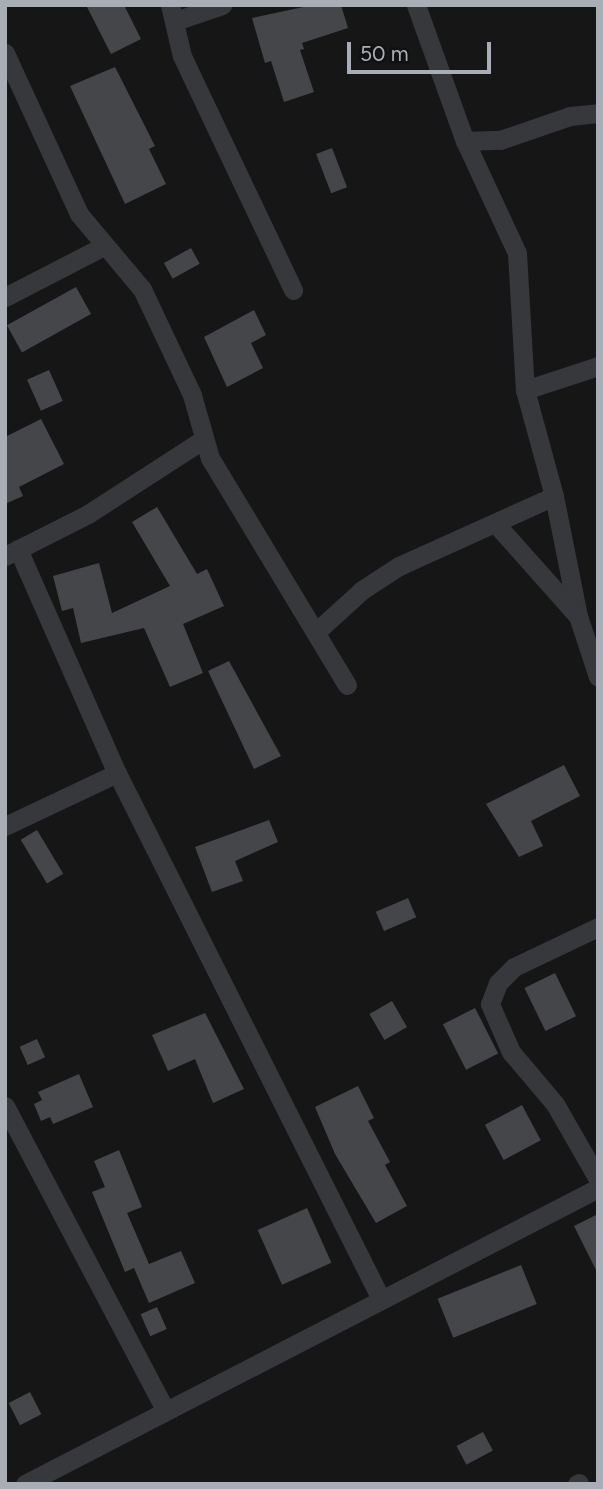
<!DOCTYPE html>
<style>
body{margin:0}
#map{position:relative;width:603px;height:1489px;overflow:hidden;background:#161617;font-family:Figtree,sans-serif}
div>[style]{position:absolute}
.building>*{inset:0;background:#45464a;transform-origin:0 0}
.minor>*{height:19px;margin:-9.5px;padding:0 9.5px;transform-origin:9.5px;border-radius:9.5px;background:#37383c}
span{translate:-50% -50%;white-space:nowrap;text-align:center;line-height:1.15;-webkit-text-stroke:7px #111112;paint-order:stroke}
.frame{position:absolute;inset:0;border:7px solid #a9aeb6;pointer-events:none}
.scale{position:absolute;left:347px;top:42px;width:144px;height:32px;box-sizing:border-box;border:4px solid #a9aeb6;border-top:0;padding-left:9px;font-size:21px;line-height:24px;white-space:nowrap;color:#a9aeb6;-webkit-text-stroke:5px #111112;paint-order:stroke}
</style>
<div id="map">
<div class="building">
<div style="clip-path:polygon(86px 5px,124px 5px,141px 39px,111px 54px)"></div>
<div style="clip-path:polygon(313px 5px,341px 5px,348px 28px,302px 43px,304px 49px,300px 50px,314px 92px,284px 102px,271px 61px,265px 63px,252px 18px)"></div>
<div style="clip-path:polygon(115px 67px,155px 146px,149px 149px,166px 184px,125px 204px,70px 86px)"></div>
<div style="left:332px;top:148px;width:42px;height:17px;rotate:69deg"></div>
<div style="left:191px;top:248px;width:18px;height:31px;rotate:61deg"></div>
<div style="left:76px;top:287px;width:31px;height:79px;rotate:61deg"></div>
<div style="clip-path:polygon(254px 310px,266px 335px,251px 343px,263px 368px,227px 387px,204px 337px)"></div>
<div style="left:49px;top:370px;width:34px;height:24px;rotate:66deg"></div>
<div style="clip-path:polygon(41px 419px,64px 464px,19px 487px,23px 496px,5px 504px,5px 437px)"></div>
<div style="clip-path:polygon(157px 507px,197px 574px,207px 569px,224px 606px,183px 624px,203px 673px,170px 687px,144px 628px,81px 643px,73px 608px,62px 611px,53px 576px,99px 563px,112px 613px,170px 586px,132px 522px)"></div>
<div style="clip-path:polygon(229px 661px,281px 756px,254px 769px,208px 671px)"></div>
<div style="clip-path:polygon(564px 765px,580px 796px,531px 821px,543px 846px,519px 857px,486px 804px)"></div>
<div style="clip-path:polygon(269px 820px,278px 842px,235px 861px,243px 881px,212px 892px,195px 847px)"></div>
<div style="left:37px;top:830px;width:51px;height:19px;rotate:59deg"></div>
<div style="left:408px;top:898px;width:21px;height:35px;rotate:67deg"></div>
<div style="left:555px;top:973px;width:48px;height:34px;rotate:64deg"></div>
<div style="left:392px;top:1001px;width:30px;height:26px;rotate:60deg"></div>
<div style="left:475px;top:1008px;width:51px;height:36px;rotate:63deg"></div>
<div style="clip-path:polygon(205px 1013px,244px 1089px,213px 1103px,195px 1059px,168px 1071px,152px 1035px)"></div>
<div style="left:37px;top:1039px;width:20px;height:19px;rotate:66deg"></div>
<div style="clip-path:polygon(79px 1074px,93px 1107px,53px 1124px,50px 1117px,41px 1121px,34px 1104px,42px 1100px,38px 1092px)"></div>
<div style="clip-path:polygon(358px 1086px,374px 1118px,368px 1121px,390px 1162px,385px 1165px,407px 1206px,376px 1223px,335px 1154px,315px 1107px)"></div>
<div style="left:522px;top:1105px;width:40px;height:42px;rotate:62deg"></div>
<div style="clip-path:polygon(119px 1150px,142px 1207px,127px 1213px,149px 1264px,181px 1251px,195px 1283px,149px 1303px,134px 1268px,125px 1272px,92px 1192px,105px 1187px,94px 1161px)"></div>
<div style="left:307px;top:1208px;width:60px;height:54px;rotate:66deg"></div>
<div style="clip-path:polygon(598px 1214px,598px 1274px,574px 1226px)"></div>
<div style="left:521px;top:1265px;width:42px;height:90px;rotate:68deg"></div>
<div style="left:157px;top:1307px;width:24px;height:18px;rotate:66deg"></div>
<div style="left:30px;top:1392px;width:25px;height:24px;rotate:63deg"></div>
<div style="left:483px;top:1432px;width:21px;height:30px;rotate:62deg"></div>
</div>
<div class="minor">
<div style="left:170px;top:5px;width:52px;rotate:76.8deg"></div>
<div style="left:182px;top:56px;width:259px;rotate:64.6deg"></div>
<div style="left:416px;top:5px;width:145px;rotate:70.2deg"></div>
<div style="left:465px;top:141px;width:123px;rotate:65.1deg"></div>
<div style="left:517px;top:253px;width:137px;rotate:86.7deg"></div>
<div style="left:525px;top:390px;width:110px;rotate:74.7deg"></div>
<div style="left:554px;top:496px;width:122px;rotate:78.7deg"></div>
<div style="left:578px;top:616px;width:64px;rotate:71.8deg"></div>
<div style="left:175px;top:21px;width:50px;rotate:-18.8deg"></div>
<div style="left:5px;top:53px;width:177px;rotate:65.3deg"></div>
<div style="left:79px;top:214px;width:98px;rotate:50deg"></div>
<div style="left:142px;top:289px;width:117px;rotate:64.7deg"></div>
<div style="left:192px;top:395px;width:66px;rotate:74.1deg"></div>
<div style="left:210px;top:458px;width:265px;rotate:58.9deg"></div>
<div style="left:465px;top:141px;width:35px;rotate:-2deg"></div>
<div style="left:500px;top:140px;width:74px;rotate:-18.9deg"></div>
<div style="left:570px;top:116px;width:28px;rotate:-6deg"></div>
<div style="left:5px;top:297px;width:111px;rotate:-27.3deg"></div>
<div style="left:525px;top:390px;width:77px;rotate:-18.2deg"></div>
<div style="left:495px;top:523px;width:123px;rotate:48.3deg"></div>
<div style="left:18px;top:549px;width:245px;rotate:66.2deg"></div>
<div style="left:117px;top:773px;width:589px;rotate:63.35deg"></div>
<div style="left:5px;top:556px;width:93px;rotate:-26.8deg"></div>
<div style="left:88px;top:514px;width:138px;rotate:-32.9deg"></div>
<div style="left:316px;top:632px;width:62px;rotate:-42.4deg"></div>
<div style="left:362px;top:590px;width:44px;rotate:-33deg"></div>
<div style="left:399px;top:566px;width:170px;rotate:-24.3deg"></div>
<div style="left:5px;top:826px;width:124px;rotate:-25.3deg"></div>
<div style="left:598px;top:927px;width:93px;rotate:154.5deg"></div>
<div style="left:514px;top:967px;width:23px;rotate:135deg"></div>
<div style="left:498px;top:983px;width:22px;rotate:111deg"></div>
<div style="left:490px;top:1004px;width:52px;rotate:66.4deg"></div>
<div style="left:511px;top:1052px;width:68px;rotate:49.8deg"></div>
<div style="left:555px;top:1104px;width:86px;rotate:60.2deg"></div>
<div style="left:5px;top:1106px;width:341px;rotate:62.2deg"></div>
<div style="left:25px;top:1484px;width:645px;rotate:-27.32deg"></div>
<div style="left:577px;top:1484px;width:2px;rotate:-27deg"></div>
</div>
<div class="frame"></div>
<div class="scale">50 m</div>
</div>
